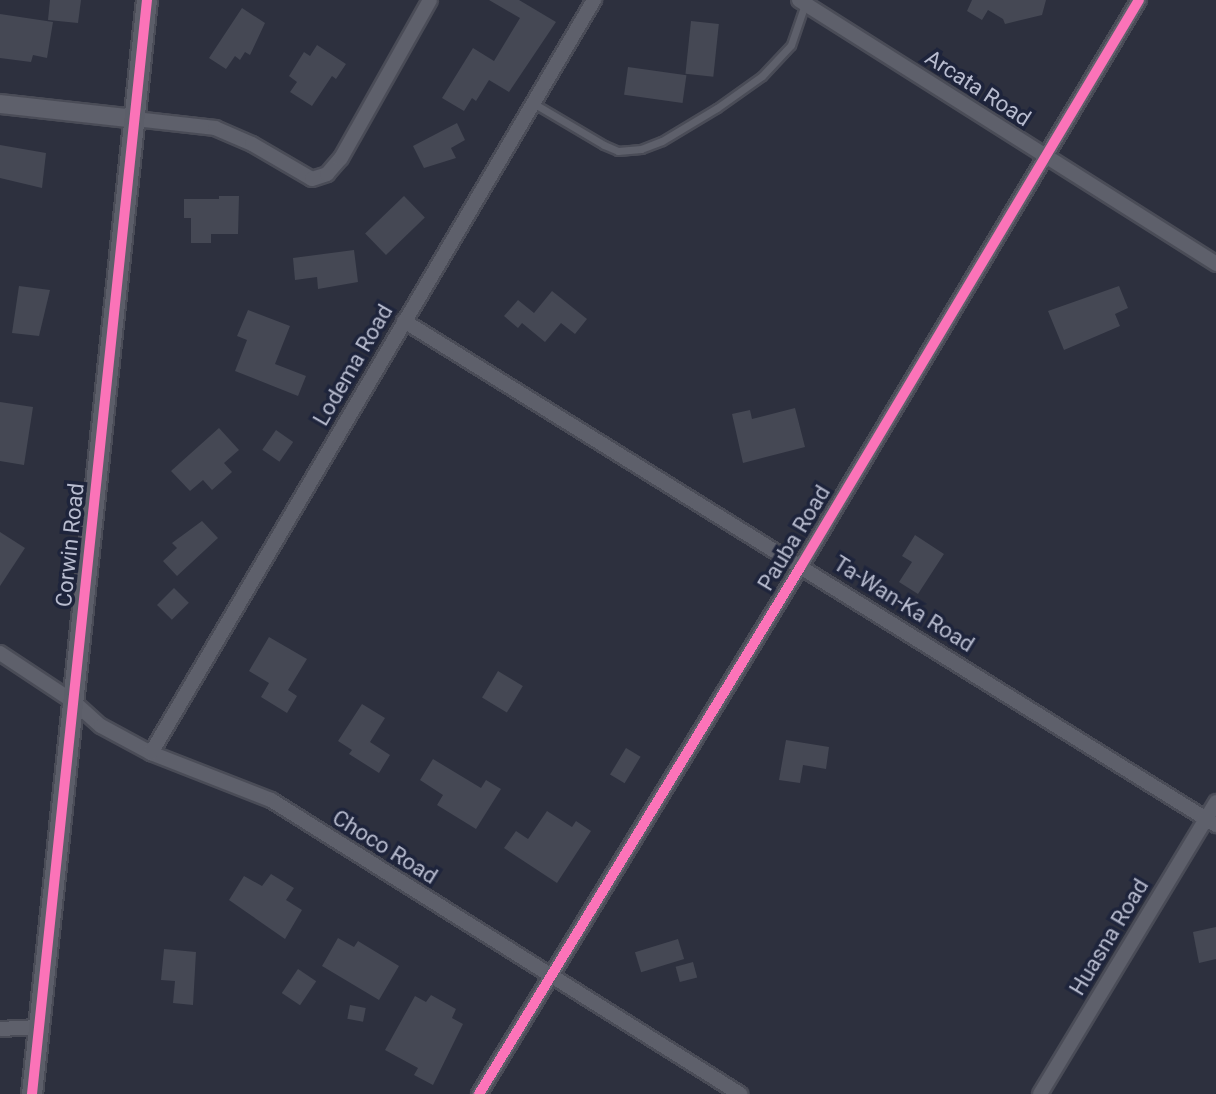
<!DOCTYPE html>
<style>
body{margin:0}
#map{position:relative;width:1216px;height:1094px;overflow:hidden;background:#2d303e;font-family:Roboto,sans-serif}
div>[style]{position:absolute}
.building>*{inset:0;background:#454854;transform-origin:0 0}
.roads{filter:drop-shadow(2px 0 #4a4c57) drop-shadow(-2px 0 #4a4c57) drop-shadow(0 2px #4a4c57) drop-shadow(0 -2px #4a4c57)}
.service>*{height:7px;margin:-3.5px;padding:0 3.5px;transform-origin:3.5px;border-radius:3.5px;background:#5e606b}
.minor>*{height:14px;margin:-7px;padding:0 7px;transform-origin:7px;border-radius:7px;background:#5e606b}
.tertiary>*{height:18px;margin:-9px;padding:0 9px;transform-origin:9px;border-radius:9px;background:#5e606b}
.secondary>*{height:20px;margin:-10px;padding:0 10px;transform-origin:10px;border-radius:10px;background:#5c5e69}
.cycleway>*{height:10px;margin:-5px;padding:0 5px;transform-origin:5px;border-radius:5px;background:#fb73b8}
span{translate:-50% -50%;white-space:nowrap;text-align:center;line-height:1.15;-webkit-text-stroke:7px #1e243b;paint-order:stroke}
.street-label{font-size:22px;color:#b8bccf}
</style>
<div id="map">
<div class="building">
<div style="clip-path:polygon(50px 0,81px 0,78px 23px,48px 20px)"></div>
<div style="clip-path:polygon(489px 0,519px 0,556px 22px,509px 92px,489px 80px,476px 101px,472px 98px,464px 111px,442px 98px,473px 48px,494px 61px,520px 18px)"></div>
<div style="clip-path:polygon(972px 0,1046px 0,1042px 15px,1005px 24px,1003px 19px,988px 10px,982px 20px,967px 11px)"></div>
<div style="clip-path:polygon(242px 8px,265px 23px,250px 55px,245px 52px,240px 60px,235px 56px,226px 69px,209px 58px)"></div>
<div style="clip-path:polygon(0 14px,53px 22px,47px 58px,33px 55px,31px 62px,0 58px)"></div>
<div style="left:691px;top:21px;width:28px;height:53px;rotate:6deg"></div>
<div style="clip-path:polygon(317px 45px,346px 64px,336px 79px,332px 76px,312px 106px,290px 92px,297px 82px,289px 76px,304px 52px,310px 56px)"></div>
<div style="left:628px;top:67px;width:59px;height:28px;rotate:8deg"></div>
<div style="clip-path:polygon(457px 123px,465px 140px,451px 148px,456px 158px,424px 168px,413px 146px)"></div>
<div style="clip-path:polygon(0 145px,46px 153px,42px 188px,0 178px)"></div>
<div style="clip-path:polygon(219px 196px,239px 196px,238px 234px,211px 234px,211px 243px,191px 243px,191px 218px,184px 218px,184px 199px,219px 199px)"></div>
<div style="left:404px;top:196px;width:30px;height:54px;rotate:46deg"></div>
<div style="clip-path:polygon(354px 250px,358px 282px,318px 289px,317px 277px,295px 280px,293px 258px)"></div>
<div style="clip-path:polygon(19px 286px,50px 290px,39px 336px,12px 333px)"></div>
<div style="clip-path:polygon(1119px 286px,1128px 308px,1115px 314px,1120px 326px,1064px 350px,1048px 311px)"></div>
<div style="clip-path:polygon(552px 291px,587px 319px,575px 334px,561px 323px,545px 342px,522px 323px,518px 328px,504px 316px,518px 300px,534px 313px)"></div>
<div style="clip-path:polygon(248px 310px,290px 326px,275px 364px,306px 376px,298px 396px,235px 371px,247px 340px,237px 336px)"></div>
<div style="clip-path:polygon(0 402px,33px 407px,24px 465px,0 461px)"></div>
<div style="clip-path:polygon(795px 408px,805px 447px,743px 463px,732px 414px,750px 410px,752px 419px)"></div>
<div style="clip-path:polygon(219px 428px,239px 450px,224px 463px,232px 472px,212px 490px,203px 480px,190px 491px,171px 471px)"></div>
<div style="left:276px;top:430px;width:21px;height:24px;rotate:35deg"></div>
<div style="clip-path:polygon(202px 521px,218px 538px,177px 576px,163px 561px,177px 548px,172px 543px)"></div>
<div style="clip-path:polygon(0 532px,25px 548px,0 586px)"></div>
<div style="clip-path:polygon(915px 535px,944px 554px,918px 594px,899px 582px,912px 562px,902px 556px)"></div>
<div style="left:174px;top:588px;width:21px;height:24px;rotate:45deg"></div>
<div style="clip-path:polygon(269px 637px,307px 659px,288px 690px,297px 696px,287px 713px,261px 697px,269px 683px,249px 671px)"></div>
<div style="left:498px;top:671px;width:29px;height:31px;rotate:31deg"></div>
<div style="clip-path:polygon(362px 704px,385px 718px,370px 742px,390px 755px,379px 773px,349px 754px,352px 750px,338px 741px)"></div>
<div style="clip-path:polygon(786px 740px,829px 747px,826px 769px,803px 765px,800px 783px,779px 780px)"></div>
<div style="left:626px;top:748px;width:17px;height:31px;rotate:31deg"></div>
<div style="clip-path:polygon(433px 759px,481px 788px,486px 780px,501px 789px,476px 829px,437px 805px,443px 795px,420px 780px)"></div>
<div style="clip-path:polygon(547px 811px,572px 827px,576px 821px,591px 831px,557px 883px,504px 848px,516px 831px,528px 839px)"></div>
<div style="clip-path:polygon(271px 874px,294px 888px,286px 900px,302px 910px,285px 939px,229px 900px,244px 876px,262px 886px)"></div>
<div style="clip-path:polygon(1216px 927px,1216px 959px,1199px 963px,1193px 932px)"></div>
<div style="clip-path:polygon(338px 938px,354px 947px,358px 941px,399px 966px,379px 1000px,322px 966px)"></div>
<div style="left:678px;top:939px;width:21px;height:45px;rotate:73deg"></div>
<div style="clip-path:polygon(164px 949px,196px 952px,193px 1005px,173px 1003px,175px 981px,161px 980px)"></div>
<div style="left:693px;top:962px;width:16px;height:18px;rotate:75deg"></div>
<div style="left:298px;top:969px;width:22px;height:29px;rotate:34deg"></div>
<div style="clip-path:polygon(431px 995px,456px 1009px,452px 1018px,463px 1024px,433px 1085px,414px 1075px,418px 1068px,385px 1050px,415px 996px,426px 1002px)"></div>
<div style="left:350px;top:1005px;width:16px;height:14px;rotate:11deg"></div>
</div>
<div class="roads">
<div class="service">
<div style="left:533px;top:103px;width:82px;rotate:30.6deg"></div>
<div style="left:604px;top:145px;width:15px;rotate:23deg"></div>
<div style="left:618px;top:151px;width:23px;rotate:-5deg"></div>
<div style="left:641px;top:149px;width:22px;rotate:-21deg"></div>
<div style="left:662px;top:141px;width:64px;rotate:-31deg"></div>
<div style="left:717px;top:108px;width:55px;rotate:-35.4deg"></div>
<div style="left:762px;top:76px;width:42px;rotate:-46.9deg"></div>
<div style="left:791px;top:45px;width:43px;rotate:-71.1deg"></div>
</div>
<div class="minor">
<div style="left:799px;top:0;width:494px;rotate:32.3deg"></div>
<div style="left:135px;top:119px;width:81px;rotate:6.4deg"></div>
<div style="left:215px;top:128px;width:40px;rotate:23.4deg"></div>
<div style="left:252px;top:144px;width:69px;rotate:30.3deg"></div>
<div style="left:312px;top:179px;width:16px;rotate:-18deg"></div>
<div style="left:327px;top:174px;width:21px;rotate:-49deg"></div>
<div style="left:341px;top:158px;width:181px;rotate:-60.6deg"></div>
<div style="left:404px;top:321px;width:956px;rotate:31.83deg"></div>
<div style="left:0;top:653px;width:89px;rotate:33.5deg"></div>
<div style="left:74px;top:702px;width:36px;rotate:42deg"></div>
<div style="left:101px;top:726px;width:57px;rotate:28.4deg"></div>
<div style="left:151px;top:753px;width:129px;rotate:21.4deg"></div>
<div style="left:271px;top:800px;width:554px;rotate:32.08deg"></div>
<div style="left:151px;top:753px;width:874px;rotate:-59.53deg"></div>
<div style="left:0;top:1029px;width:39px;rotate:-3deg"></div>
<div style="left:479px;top:1094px;width:618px;rotate:-58.62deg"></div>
<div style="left:801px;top:566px;width:659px;rotate:-59.16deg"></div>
<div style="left:1040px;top:1094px;width:341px;rotate:-58.9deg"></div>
</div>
<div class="tertiary">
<div style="left:0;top:104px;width:136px;rotate:6.3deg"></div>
</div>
<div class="secondary">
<div style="left:32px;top:1094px;width:1100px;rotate:-84deg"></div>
</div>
</div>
<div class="cycleway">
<div style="left:32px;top:1094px;width:1100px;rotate:-84deg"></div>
<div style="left:479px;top:1094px;width:618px;rotate:-58.62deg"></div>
<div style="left:801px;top:566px;width:659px;rotate:-59.16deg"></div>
</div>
<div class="street-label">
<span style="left:978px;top:88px;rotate:33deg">Arcata Road</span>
<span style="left:353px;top:365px;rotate:-60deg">Lodema Road</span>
<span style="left:794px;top:538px;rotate:-59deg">Pauba Road</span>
<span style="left:70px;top:545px;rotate:-84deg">Corwin Road</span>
<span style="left:904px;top:604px;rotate:32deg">Ta-Wan-Ka Road</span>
<span style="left:385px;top:847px;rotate:32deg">Choco Road</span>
<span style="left:1109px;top:937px;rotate:-59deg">Huasna Road</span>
</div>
</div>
